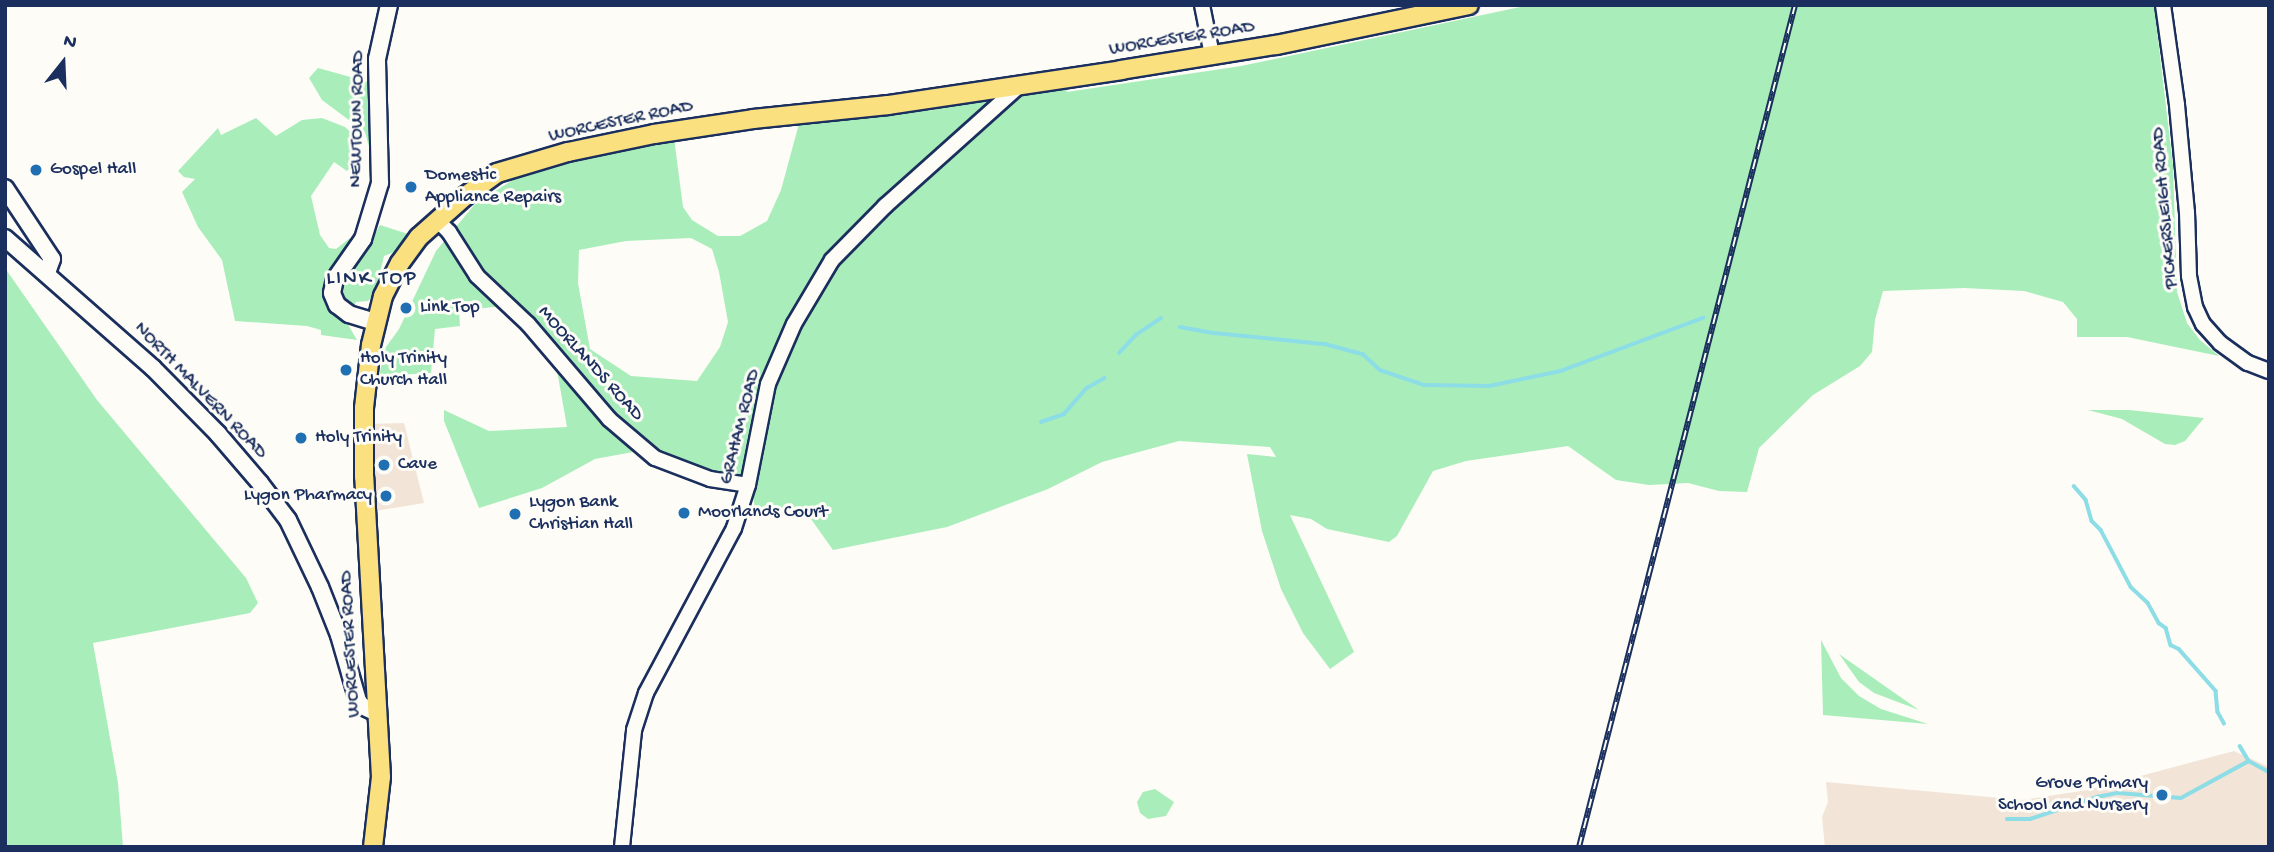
<!DOCTYPE html>
<style>
body{margin:0}
#map{position:relative;width:2274px;height:852px;overflow:hidden;background:#fdfcf7;font-family:"Gochi Hand",sans-serif}
div>[style]{position:absolute}
.built>*{inset:0;background:#f2e4d7}
.green>*{inset:0;background:#a9eeba}
.stream>*{height:3.5px;margin:-1.75px;padding:0 1.75px;transform-origin:1.75px;border-radius:1.75px;background:#8cdde6}
.roads{filter:drop-shadow(2px 0 #1b2f5e) drop-shadow(-2px 0 #1b2f5e) drop-shadow(0 2px #1b2f5e) drop-shadow(0 -2px #1b2f5e)}
.tertiary>*{height:14px;margin:-7px;padding:0 7px;transform-origin:7px;border-radius:7px;background:#fdfcf7}
.secondary>*{height:16px;margin:-8px;padding:0 8px;transform-origin:8px;border-radius:8px;background:#fdfcf7}
.trunk>*{height:18px;margin:-9px;padding:0 9px;transform-origin:9px;border-radius:9px;background:#fbe080}
.rail>*{height:6px;margin-top:-3px;transform-origin:0;background:repeating-linear-gradient(90deg,#fdfcf7 0 10px,#1b2f5e 0 20px);box-sizing:border-box;border-block:2px solid #1b2f5e}
.dots>*{width:19px;height:19px;translate:-50% -50%;box-sizing:border-box;border:4px solid #fdfcf7;border-radius:50%}
span{translate:-50% -50%;white-space:nowrap;text-align:center;line-height:1.15;-webkit-text-stroke:6px #fdfcf7;paint-order:stroke}
.street-label{font-size:19px;color:#1b2f5e}
.poi-label{font-size:19px;color:#1b2f5e}
.left{translate:0 -50%;text-align:left}
.right{translate:-100% -50%;text-align:right}
.neighbourhood-label{font-size:21px;color:#1b2f5e;letter-spacing:2px}
.frame{position:absolute;inset:0;border:7px solid #1b2f5e;pointer-events:none}
.north{position:absolute;left:28px;top:28px;width:70px;height:70px;-webkit-text-stroke:5px #fdfcf7;paint-order:stroke;rotate:18deg;font-size:19px;font-weight:700;line-height:28px;text-align:center;color:#1b2f5e}
.north::after{content:'';display:block;margin:auto;width:24px;height:32px;background:#1b2f5e;clip-path:polygon(50% 0,100% 100%,50% 72%,0 100%)}
</style>
<div id="map">
<div class="built">
<div style="clip-path:polygon(404px 423px,424px 503px,375px 511px,371px 424px)"></div>
<div style="clip-path:polygon(2234px 751px,2269px 767px,2269px 847px,1825px 847px,1822px 817px,1828px 802px,1826px 782px,2022px 800px,2088px 790px)"></div>
</div>
<div class="green">
<div style="clip-path:polygon(evenodd,1530px 5px,2154px 5px,2173px 166px,2177px 292px,2187px 323px,2200px 340px,2219px 356px,2127px 337px,2077px 337px,2077px 319px,2063px 302px,2024px 291px,1964px 288px,1883px 291px,1875px 320px,1872px 352px,1860px 366px,1813px 395px,1759px 448px,1747px 492px,1719px 491px,1688px 483px,1649px 485px,1616px 480px,1568px 446px,1466px 461px,1433px 471px,1397px 536px,1389px 542px,1327px 529px,1311px 519px,1290px 515px,1354px 652px,1330px 669px,1303px 633px,1281px 589px,1262px 531px,1247px 454px,1276px 457px,1270px 447px,1179px 441px,1102px 462px,1048px 489px,947px 527px,833px 550px,811px 519px,755px 509px,752px 487px,649px 449px,595px 459px,542px 488px,479px 508px,444px 421px,444px 410px,489px 431px,567px 427px,555px 359px,502px 306px,459px 311px,460px 326px,435px 329px,431px 373px,379px 376px,386px 347px,399px 329px,436px 251px,475px 204px,533px 167px,674px 138px,683px 207px,692px 220px,718px 236px,740px 236px,767px 221px,781px 190px,800px 120px,935px 110px,941px 100px,1064px 84px,1067px 92px,1241px 66px,1530px 5px,691px 238px,712px 249px,719px 272px,728px 322px,720px 347px,697px 381px,631px 376px,590px 349px,578px 283px,579px 250px,626px 241px,691px 238px)"></div>
<div style="clip-path:polygon(318px 68px,372px 83px,373px 162px,365px 132px,322px 100px,309px 78px)"></div>
<div style="clip-path:polygon(256px 118px,276px 136px,302px 120px,322px 118px,345px 127px,357px 138px,359px 156px,347px 171px,334px 162px,311px 196px,320px 235px,329px 248px,336px 249px,350px 238px,364px 254px,380px 225px,408px 234px,397px 251px,384px 256px,375px 293px,368px 301px,356px 302px,346px 321px,357px 340px,321px 335px,321px 330px,307px 326px,235px 321px,222px 260px,198px 227px,182px 192px,195px 179px,184px 177px,178px 171px,218px 128px,221px 135px)"></div>
<div style="clip-path:polygon(5px 268px,97px 400px,246px 578px,258px 603px,250px 613px,93px 643px,118px 783px,123px 847px,5px 847px)"></div>
<div style="clip-path:polygon(2088px 410px,2129px 410px,2204px 418px,2185px 441px,2175px 445px,2165px 444px,2122px 419px)"></div>
<div style="clip-path:polygon(1821px 640px,1841px 678px,1859px 696px,1881px 709px,1928px 724px,1823px 715px)"></div>
<div style="clip-path:polygon(1839px 654px,1919px 710px,1874px 693px,1859px 682px)"></div>
<div style="clip-path:polygon(1155px 789px,1174px 802px,1166px 816px,1148px 819px,1140px 813px,1137px 802px,1143px 792px)"></div>
</div>
<div class="stream">
<div style="left:1180px;top:327px;width:35px;rotate:10deg"></div>
<div style="left:1214px;top:333px;width:112px;rotate:5.7deg"></div>
<div style="left:1325px;top:344px;width:39px;rotate:15deg"></div>
<div style="left:1363px;top:354px;width:23px;rotate:43deg"></div>
<div style="left:1380px;top:370px;width:46px;rotate:18.8deg"></div>
<div style="left:1424px;top:385px;width:65px;rotate:0.9deg"></div>
<div style="left:1489px;top:386px;width:74px;rotate:-11.8deg"></div>
<div style="left:1561px;top:371px;width:152px;rotate:-20.5deg"></div>
<div style="left:1119px;top:353px;width:25px;rotate:-47deg"></div>
<div style="left:1136px;top:335px;width:30px;rotate:-34deg"></div>
<div style="left:1041px;top:422px;width:24px;rotate:-19deg"></div>
<div style="left:1064px;top:414px;width:35px;rotate:-49deg"></div>
<div style="left:1087px;top:388px;width:20px;rotate:-30deg"></div>
<div style="left:2074px;top:486px;width:18px;rotate:49deg"></div>
<div style="left:2086px;top:500px;width:22px;rotate:74deg"></div>
<div style="left:2092px;top:521px;width:13px;rotate:45deg"></div>
<div style="left:2101px;top:530px;width:64px;rotate:62.2deg"></div>
<div style="left:2131px;top:587px;width:23px;rotate:43deg"></div>
<div style="left:2148px;top:603px;width:23px;rotate:61deg"></div>
<div style="left:2159px;top:623px;width:9px;rotate:36deg"></div>
<div style="left:2166px;top:628px;width:18px;rotate:74deg"></div>
<div style="left:2171px;top:645px;width:9px;rotate:27deg"></div>
<div style="left:2179px;top:649px;width:56px;rotate:48.6deg"></div>
<div style="left:2216px;top:691px;width:21px;rotate:85deg"></div>
<div style="left:2218px;top:712px;width:13px;rotate:61deg"></div>
<div style="left:2240px;top:746px;width:17px;rotate:59deg"></div>
<div style="left:2249px;top:761px;width:23px;rotate:29deg"></div>
<div style="left:2007px;top:819px;width:23px"></div>
<div style="left:2030px;top:819px;width:71px;rotate:-18.2deg"></div>
<div style="left:2097px;top:797px;width:21px;rotate:-11deg"></div>
<div style="left:2118px;top:793px;width:63px;rotate:4.5deg"></div>
<div style="left:2181px;top:798px;width:77px;rotate:-28.6deg"></div>
</div>
<div class="roads">
<div class="tertiary">
<div style="left:1202px;top:5px;width:51px;rotate:78.7deg"></div>
<div style="left:2163px;top:5px;width:101px;rotate:82deg"></div>
<div style="left:2177px;top:105px;width:107px;rotate:84.7deg"></div>
<div style="left:2187px;top:212px;width:64px;rotate:88.2deg"></div>
<div style="left:2189px;top:276px;width:32px;rotate:79deg"></div>
<div style="left:2195px;top:307px;width:19px;rotate:65deg"></div>
<div style="left:2203px;top:324px;width:25px;rotate:48deg"></div>
<div style="left:2220px;top:343px;width:34px;rotate:36deg"></div>
<div style="left:2248px;top:363px;width:22px;rotate:21deg"></div>
<div style="left:437px;top:220px;width:17px;rotate:45deg"></div>
<div style="left:449px;top:232px;width:52px;rotate:57.5deg"></div>
<div style="left:477px;top:276px;width:70px;rotate:43.3deg"></div>
<div style="left:528px;top:324px;width:125px;rotate:49.5deg"></div>
<div style="left:609px;top:419px;width:60px;rotate:40.3deg"></div>
<div style="left:655px;top:458px;width:59px;rotate:20.9deg"></div>
<div style="left:710px;top:479px;width:38px;rotate:9deg"></div>
<div style="left:622px;top:847px;width:118px;rotate:-84.1deg"></div>
<div style="left:634px;top:730px;width:39px;rotate:-72deg"></div>
<div style="left:646px;top:693px;width:187px;rotate:-61.9deg"></div>
<div style="left:734px;top:528px;width:45px;rotate:-72deg"></div>
<div style="left:748px;top:485px;width:103px;rotate:-78.8deg"></div>
<div style="left:768px;top:384px;width:65px;rotate:-66.6deg"></div>
<div style="left:794px;top:324px;width:74px;rotate:-59.3deg"></div>
<div style="left:832px;top:260px;width:76px;rotate:-45.5deg"></div>
<div style="left:885px;top:206px;width:180px;rotate:-41.8deg"></div>
</div>
<div class="secondary">
<div style="left:5px;top:188px;width:85px;rotate:56.5deg"></div>
<div style="left:52px;top:259px;width:15px;rotate:110deg"></div>
<div style="left:5px;top:238px;width:197px;rotate:41.3deg"></div>
<div style="left:153px;top:368px;width:93px;rotate:45.4deg"></div>
<div style="left:218px;top:434px;width:65px;rotate:49.4deg"></div>
<div style="left:260px;top:483px;width:46px;rotate:52.9deg"></div>
<div style="left:288px;top:520px;width:74px;rotate:64.5deg"></div>
<div style="left:320px;top:587px;width:52px;rotate:68.4deg"></div>
<div style="left:339px;top:635px;width:69px;rotate:73.9deg"></div>
<div style="left:358px;top:701px;width:6px;rotate:51deg"></div>
<div style="left:362px;top:706px;width:17px;rotate:25deg"></div>
<div style="left:375px;top:322px;width:27px;rotate:-163deg"></div>
<div style="left:349px;top:314px;width:15px;rotate:-143deg"></div>
<div style="left:337px;top:305px;width:13px;rotate:-113deg"></div>
<div style="left:332px;top:293px;width:14px;rotate:-78deg"></div>
<div style="left:335px;top:279px;width:49px;rotate:-55deg"></div>
<div style="left:363px;top:239px;width:59px;rotate:-73.1deg"></div>
<div style="left:380px;top:183px;width:124px;rotate:-91.4deg"></div>
<div style="left:377px;top:59px;width:55px;rotate:-77.5deg"></div>
</div>
<div class="trunk">
<div style="left:373px;top:847px;width:70px;rotate:-83.5deg"></div>
<div style="left:381px;top:777px;width:300px;rotate:-93.2deg"></div>
<div style="left:364px;top:477px;width:69px;rotate:-90deg"></div>
<div style="left:364px;top:408px;width:63px;rotate:-83.7deg"></div>
<div style="left:371px;top:345px;width:50px;rotate:-76.2deg"></div>
<div style="left:383px;top:296px;width:37px;rotate:-63deg"></div>
<div style="left:400px;top:263px;width:32px;rotate:-54deg"></div>
<div style="left:419px;top:237px;width:60px;rotate:-41.6deg"></div>
<div style="left:464px;top:197px;width:41px;rotate:-36deg"></div>
<div style="left:497px;top:173px;width:74px;rotate:-16.5deg"></div>
<div style="left:568px;top:152px;width:88px;rotate:-11.8deg"></div>
<div style="left:654px;top:134px;width:100px;rotate:-8.6deg"></div>
<div style="left:753px;top:119px;width:136px;rotate:-5.9deg"></div>
<div style="left:888px;top:105px;width:236px;rotate:-8.5deg"></div>
<div style="left:1121px;top:70px;width:157px;rotate:-9.2deg"></div>
<div style="left:1276px;top:45px;width:197px;rotate:-11.7deg"></div>
</div>
</div>
<div class="rail">
<div style="left:1579px;top:847px;width:869px;rotate:-75.61deg"></div>
</div>
<div class="dots">
<div style="left:36px;top:170px;background:#1f6fb2"></div>
<div style="left:411px;top:187px;background:#1f6fb2"></div>
<div style="left:406px;top:308px;background:#1f6fb2"></div>
<div style="left:346px;top:370px;background:#1f6fb2"></div>
<div style="left:301px;top:438px;background:#1f6fb2"></div>
<div style="left:384px;top:465px;background:#1f6fb2"></div>
<div style="left:386px;top:496px;background:#1f6fb2"></div>
<div style="left:684px;top:513px;background:#1f6fb2"></div>
<div style="left:515px;top:514px;background:#1f6fb2"></div>
<div style="left:2162px;top:795px;background:#1f6fb2"></div>
</div>
<div class="street-label">
<span style="left:1182px;top:39px;rotate:-9deg">WORCESTER ROAD</span>
<span style="left:358px;top:119px;rotate:-89deg">NEWTOWN ROAD</span>
<span style="left:621px;top:122px;rotate:-12deg">WORCESTER ROAD</span>
<span style="left:2166px;top:208px;rotate:-95deg">PICKERSLEIGH ROAD</span>
<span style="left:590px;top:364px;rotate:48deg">MOORLANDS ROAD</span>
<span style="left:200px;top:391px;rotate:46deg">NORTH MALVERN ROAD</span>
<span style="left:741px;top:427px;rotate:-76deg">GRAHAM ROAD</span>
<span style="left:351px;top:644px;rotate:-93deg">WORCESTER ROAD</span>
</div>
<div class="poi-label">
<span class="left" style="left:50px;top:170px">Gospel Hall</span>
<span class="left" style="left:425px;top:187px">Domestic<br>Appliance Repairs</span>
<span class="left" style="left:420px;top:308px">Link Top</span>
<span class="left" style="left:360px;top:370px">Holy Trinity<br>Church Hall</span>
<span class="left" style="left:315px;top:438px">Holy Trinity</span>
<span class="left" style="left:398px;top:465px">Cave</span>
<span class="right" style="left:372px;top:496px">Lygon Pharmacy</span>
<span class="left" style="left:529px;top:514px">Lygon Bank<br>Christian Hall</span>
<span class="left" style="left:698px;top:513px">Moorlands Court</span>
<span class="right" style="left:2148px;top:795px">Grove Primary<br>School and Nursery</span>
</div>
<div class="neighbourhood-label">
<span style="left:372px;top:280px">LINK TOP</span>
</div>
<div class="frame"></div>
<div class="north">N</div>
</div>
